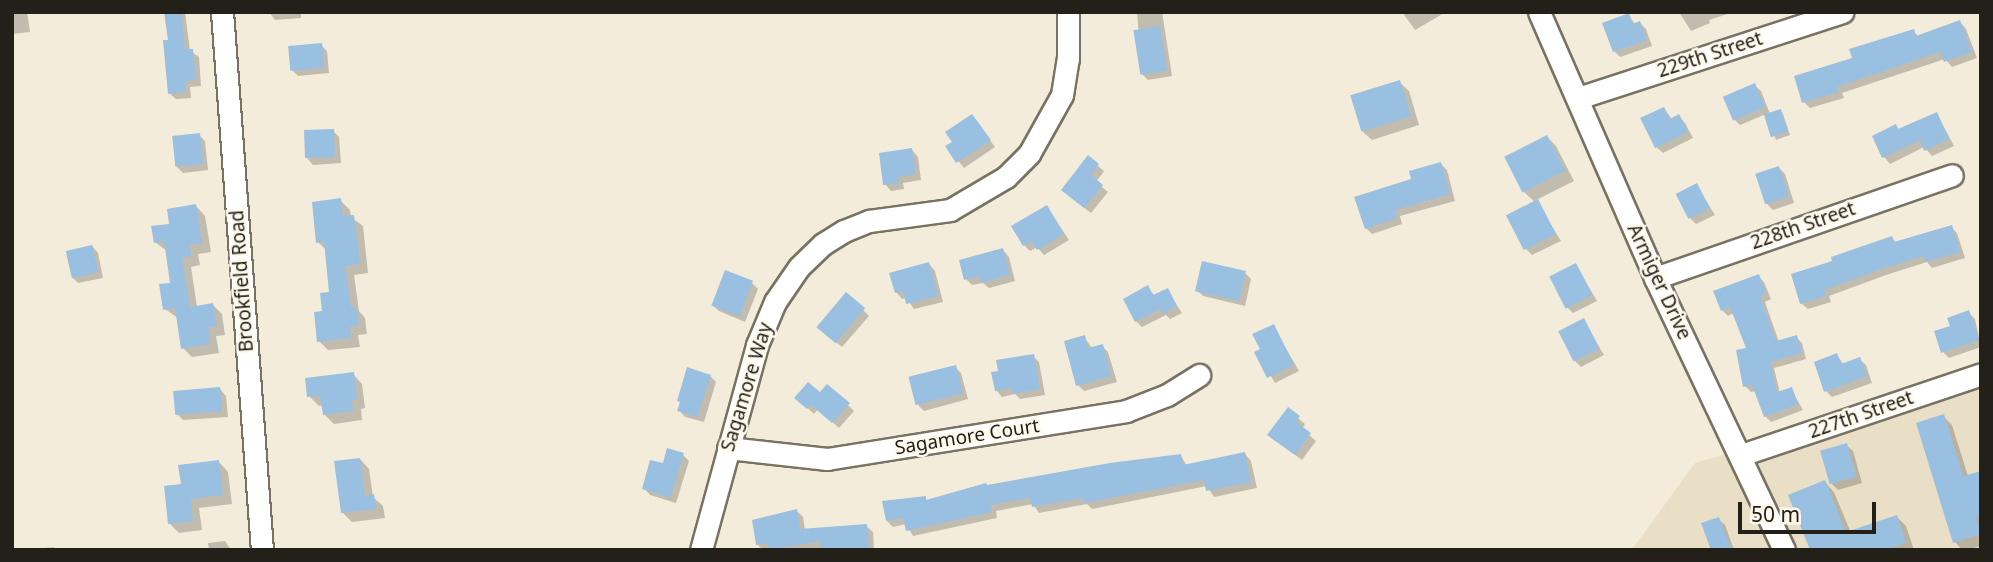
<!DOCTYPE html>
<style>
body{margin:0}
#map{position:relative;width:1993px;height:562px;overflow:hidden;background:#f3ecdb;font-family:"Noto Sans",sans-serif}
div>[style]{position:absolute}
.built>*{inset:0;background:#e9dfc7}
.shadow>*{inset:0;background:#0003}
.building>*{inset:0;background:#99bfe1;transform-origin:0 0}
.roads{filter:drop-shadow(2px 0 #787263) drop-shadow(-2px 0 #787263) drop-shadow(0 2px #787263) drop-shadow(0 -2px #787263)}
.minor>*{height:21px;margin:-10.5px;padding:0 10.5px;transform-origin:10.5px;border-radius:10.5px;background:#fff}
span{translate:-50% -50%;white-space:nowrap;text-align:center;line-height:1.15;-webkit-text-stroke:5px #fff9ec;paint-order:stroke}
.street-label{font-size:19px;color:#23201a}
.frame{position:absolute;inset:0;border:14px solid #23201a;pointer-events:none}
.scale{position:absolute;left:1738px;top:502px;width:138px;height:32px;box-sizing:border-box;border:4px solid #23201a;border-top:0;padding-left:9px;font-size:21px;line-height:24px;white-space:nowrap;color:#23201a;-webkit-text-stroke:5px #fff9ec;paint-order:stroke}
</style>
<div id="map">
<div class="built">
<div style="clip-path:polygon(1981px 381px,1981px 550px,1628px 550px,1633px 548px,1695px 463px)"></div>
</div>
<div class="shadow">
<div style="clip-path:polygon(12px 12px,27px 12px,30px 32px,12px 34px)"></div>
<div style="clip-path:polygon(166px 12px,185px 12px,190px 51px,199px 57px,201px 86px,190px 87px,191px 98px,176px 99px,169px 93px,170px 41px)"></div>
<div style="clip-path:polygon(301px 12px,301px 18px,275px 20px,269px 12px)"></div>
<div style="clip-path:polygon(1137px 12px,1162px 12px,1172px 76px,1148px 80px,1142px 74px)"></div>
<div style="clip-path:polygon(1402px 12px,1446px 12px,1415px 30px)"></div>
<div style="clip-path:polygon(1679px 12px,1734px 12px,1709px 20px,1710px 23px,1691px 31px)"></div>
<div style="clip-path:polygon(1628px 15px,1636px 25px,1640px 23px,1646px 29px,1652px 46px,1620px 57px,1614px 51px)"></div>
<div style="clip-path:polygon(1960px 22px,1966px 29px,1977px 58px,1952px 67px,1945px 59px,1842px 93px,1844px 98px,1810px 108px,1804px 102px,1913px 31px,1919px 37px)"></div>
<div style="clip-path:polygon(321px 45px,327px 51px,329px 73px,298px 76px,292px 70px)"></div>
<div style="clip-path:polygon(1399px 82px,1409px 91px,1419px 125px,1372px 140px,1362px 131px)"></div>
<div style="clip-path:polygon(1754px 85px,1761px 91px,1770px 114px,1780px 111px,1783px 114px,1790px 135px,1776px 140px,1766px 114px,1740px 125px,1734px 119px)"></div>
<div style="clip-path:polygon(1664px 109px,1672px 119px,1679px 116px,1685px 123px,1693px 138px,1663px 153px,1656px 147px)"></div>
<div style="clip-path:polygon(1937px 114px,1954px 146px,1932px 156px,1924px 147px,1890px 164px,1884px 157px,1874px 137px,1896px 126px,1900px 130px)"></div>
<div style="clip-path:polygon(972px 116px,995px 147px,964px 168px,947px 147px,954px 142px)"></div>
<div style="clip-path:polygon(333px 131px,339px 137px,341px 163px,313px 165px,307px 158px)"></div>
<div style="clip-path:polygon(199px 135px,205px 141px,208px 170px,183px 173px,177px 167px)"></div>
<div style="clip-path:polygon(1547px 137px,1556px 146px,1574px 181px,1536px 200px,1561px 241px,1532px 255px,1526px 249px,1535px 202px,1524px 192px)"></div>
<div style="clip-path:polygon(912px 150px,918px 157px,921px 180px,903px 183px,904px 189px,891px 191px,885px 184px)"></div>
<div style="clip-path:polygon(1088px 158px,1104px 171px,1096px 182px,1108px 192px,1091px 213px,1069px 196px)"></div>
<div style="clip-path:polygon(1441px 164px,1447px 170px,1455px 201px,1400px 216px,1402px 224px,1372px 234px,1366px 228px,1413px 180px)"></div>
<div style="clip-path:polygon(1779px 168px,1785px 174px,1794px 203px,1773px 210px,1766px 203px)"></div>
<div style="clip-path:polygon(1697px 186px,1715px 215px,1696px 224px,1690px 218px)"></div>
<div style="clip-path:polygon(340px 200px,350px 210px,351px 217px,363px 226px,368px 273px,354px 275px,359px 311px,365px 318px,367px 334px,358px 335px,360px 347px,328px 350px,319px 341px,331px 294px,326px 250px,318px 242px)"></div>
<div style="clip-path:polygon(196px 206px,205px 216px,211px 252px,198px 254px,200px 265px,191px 267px,197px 307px,213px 305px,222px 314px,225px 335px,216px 336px,219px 353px,192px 357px,183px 348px,178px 318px,165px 309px,172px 284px,167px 251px,155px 242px)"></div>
<div style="clip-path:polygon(1047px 207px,1069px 240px,1044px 255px,1037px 247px,1030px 251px,1024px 245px)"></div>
<div style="clip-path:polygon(1951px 227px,1957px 233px,1965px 258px,1932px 268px,1927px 262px,1886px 275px,1829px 296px,1831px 302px,1808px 309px,1801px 303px,1835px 262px,1892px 238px,1897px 243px)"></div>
<div style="clip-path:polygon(92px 246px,98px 253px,103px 278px,78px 283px,72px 277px)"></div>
<div style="clip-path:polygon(1003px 250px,1009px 257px,1015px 281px,989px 288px,983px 283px,972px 285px,966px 279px)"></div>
<div style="clip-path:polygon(929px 264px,935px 271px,943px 302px,914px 309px,906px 298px,902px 299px,896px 292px)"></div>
<div style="clip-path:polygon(1576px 265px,1597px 301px,1573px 313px,1567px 307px)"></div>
<div style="clip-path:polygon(1245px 273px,1251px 279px,1245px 306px,1203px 296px,1197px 290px)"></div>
<div style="clip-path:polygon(1758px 276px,1764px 282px,1771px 299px,1765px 302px,1779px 342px,1796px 337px,1802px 343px,1806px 359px,1774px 368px,1780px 393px,1791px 389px,1803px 410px,1771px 422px,1765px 416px,1756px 391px,1751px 392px,1745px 386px,1748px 349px,1734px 313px,1728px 316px,1722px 310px)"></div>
<div style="clip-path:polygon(752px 283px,758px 289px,745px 322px,719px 311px,712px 305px)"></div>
<div style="clip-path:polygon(1148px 288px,1155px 296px,1167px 290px,1182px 313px,1170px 319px,1166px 315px,1142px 327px,1136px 321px)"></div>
<div style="clip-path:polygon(863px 310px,869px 316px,842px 347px,825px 333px)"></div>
<div style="clip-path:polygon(1968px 312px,1975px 319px,1981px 347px,1949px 358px,1943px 352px,1952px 327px)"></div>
<div style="clip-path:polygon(1583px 320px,1604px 355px,1581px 367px,1575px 361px)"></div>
<div style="clip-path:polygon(1273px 326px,1299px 371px,1275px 383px,1257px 353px,1262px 350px)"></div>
<div style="clip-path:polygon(1084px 337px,1092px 348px,1102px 346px,1108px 352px,1117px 382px,1084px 391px,1078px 385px)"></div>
<div style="clip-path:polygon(1837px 355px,1844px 365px,1859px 359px,1866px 365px,1872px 383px,1832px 397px,1826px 391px)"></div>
<div style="clip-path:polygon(1033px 356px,1039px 362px,1045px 395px,1020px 399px,1015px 394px,1002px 397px,996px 390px)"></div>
<div style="clip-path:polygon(955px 367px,961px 373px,968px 399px,924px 411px,918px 405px)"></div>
<div style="clip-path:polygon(353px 374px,362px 384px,365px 408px,361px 409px,362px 420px,334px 424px,324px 414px,323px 405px,319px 406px,309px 396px)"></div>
<div style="clip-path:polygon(710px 376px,716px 382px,704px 422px,685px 417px,679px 410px)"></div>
<div style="clip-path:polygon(220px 389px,226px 396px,228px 417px,183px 420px,177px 414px)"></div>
<div style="clip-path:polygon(820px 395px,848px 405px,854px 411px,839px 428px,818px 409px,814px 414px,797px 398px)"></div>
<div style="clip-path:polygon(1288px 410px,1305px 424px,1302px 429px,1316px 441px,1302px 460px,1276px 441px)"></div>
<div style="clip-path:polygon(1943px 416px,1952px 425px,1968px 476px,1981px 472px,1981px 546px,1967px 550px,1962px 550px,1955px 542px)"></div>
<div style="clip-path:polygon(1846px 445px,1853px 451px,1862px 483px,1838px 490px,1832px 484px)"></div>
<div style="clip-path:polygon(1245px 454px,1251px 461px,1257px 488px,1214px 497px,1207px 486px,1092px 509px,1087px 504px,1039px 513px,1033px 504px,996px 511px,997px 518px,913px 536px,906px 524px,893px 527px,887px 521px,925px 498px,928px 501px,988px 487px,1181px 456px,1187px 466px)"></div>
<div style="clip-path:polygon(683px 455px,689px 461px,676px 503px,650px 495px,644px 488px)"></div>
<div style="clip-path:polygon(360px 459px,369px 469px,373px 497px,383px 506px,385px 518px,352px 522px,342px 512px)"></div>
<div style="clip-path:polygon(219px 462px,228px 472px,232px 504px,199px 508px,202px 530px,179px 533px,169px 523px,183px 486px)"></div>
<div style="clip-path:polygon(1825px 482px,1834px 492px,1851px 533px,1897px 517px,1906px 526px,1914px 550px,1812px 550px)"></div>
<div style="clip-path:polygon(797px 511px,803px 517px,805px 530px,866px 526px,873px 532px,874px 550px,763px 550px,757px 544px)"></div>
<div style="clip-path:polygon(1718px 519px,1725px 525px,1734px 550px,1713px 550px)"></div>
<div style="clip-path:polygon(225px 541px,231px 550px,209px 550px,208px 543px)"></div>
<div style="clip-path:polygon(54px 547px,56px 550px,24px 550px)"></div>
</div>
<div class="building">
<div style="clip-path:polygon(164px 12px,181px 12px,185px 49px,193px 49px,196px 80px,185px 81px,186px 92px,168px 94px,163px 40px,168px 40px)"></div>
<div style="clip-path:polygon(1629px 13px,1633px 24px,1640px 21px,1647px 40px,1613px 52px,1602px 23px)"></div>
<div style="clip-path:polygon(1960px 20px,1972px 52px,1944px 62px,1940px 52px,1837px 87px,1839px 92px,1802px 103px,1794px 76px,1852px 58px,1849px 49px,1914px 29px,1916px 36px)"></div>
<div style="left:1160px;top:26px;width:45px;height:27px;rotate:81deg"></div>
<div style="left:322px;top:43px;width:25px;height:34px;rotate:85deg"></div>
<div style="left:1400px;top:80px;width:38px;height:52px;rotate:73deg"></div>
<div style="left:1755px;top:83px;width:26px;height:35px;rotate:67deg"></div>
<div style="clip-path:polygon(1664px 107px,1670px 119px,1679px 114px,1688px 132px,1655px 148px,1640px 118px)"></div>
<div style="left:1781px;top:109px;width:24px;height:18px;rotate:73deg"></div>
<div style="clip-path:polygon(1937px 112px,1949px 139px,1924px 151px,1920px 140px,1882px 158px,1872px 136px,1896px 124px,1898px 129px)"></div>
<div style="clip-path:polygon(972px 114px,991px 140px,956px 163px,945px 146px,952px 142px,945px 132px)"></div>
<div style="left:334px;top:129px;width:28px;height:30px;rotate:88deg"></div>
<div style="left:200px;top:133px;width:31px;height:28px;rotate:84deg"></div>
<div style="left:1547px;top:135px;width:40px;height:48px;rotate:63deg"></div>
<div style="clip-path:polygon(912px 148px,916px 174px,898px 177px,899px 183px,883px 185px,879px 153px)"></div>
<div style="clip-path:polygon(1088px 155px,1099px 164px,1091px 175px,1103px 185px,1084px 208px,1061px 190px)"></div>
<div style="clip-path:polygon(1441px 162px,1450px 194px,1395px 210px,1397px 218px,1365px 229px,1354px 197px,1411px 179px,1409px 171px)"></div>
<div style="left:1779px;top:166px;width:32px;height:25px;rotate:72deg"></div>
<div style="left:1697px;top:183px;width:28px;height:24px;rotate:63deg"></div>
<div style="clip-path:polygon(341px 198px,343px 216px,354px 215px,360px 264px,345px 266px,351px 308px,356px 307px,359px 325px,350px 326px,351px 338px,317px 342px,314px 312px,322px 311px,320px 293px,329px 292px,324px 242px,316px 243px,312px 202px)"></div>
<div style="left:1538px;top:199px;width:39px;height:36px;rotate:63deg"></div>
<div style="clip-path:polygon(196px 204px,202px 243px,190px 245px,191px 256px,182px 258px,190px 307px,213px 303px,217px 326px,208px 327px,210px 344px,181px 349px,175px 308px,163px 310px,159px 284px,170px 283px,164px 241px,154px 243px,151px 226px,169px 224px,167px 209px)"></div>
<div style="clip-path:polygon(1047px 205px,1064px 234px,1037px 250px,1031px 241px,1023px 246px,1011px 226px)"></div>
<div style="clip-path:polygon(1952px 225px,1960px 252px,1925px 262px,1923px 256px,1879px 270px,1824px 290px,1826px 296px,1800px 304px,1791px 274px,1832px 261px,1831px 257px,1892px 236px,1894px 242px)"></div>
<div style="left:92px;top:245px;width:28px;height:27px;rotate:77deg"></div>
<div style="clip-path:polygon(1003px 248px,1010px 275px,981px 283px,979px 276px,964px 280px,959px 260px)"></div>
<div style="left:1202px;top:261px;width:45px;height:31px;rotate:13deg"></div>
<div style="clip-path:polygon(929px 262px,938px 296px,906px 304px,903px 291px,895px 293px,889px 273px)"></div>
<div style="left:1576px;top:263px;width:36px;height:30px;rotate:63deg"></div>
<div style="left:725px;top:270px;width:30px;height:38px;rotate:21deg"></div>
<div style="clip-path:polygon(1759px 274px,1766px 294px,1760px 296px,1776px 341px,1797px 335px,1802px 353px,1770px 362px,1777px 392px,1792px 387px,1798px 404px,1764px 417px,1752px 385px,1743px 387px,1736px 350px,1746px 348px,1730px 307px,1721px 311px,1713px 291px)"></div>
<div style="clip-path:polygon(1148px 285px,1153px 295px,1168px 288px,1177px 306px,1163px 314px,1160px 309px,1135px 322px,1123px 299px)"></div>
<div style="left:846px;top:292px;width:25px;height:46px;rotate:40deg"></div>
<div style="clip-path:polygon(1969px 310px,1979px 340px,1941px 353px,1934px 331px,1950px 326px,1947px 318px)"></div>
<div style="left:1584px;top:318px;width:34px;height:29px;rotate:63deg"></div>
<div style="clip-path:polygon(1274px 324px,1294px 365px,1267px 378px,1254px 352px,1260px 349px,1252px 334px)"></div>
<div style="clip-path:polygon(1085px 335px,1088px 348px,1103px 344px,1111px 376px,1076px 386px,1064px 341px)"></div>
<div style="clip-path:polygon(1837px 353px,1841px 364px,1860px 357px,1867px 376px,1824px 392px,1814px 362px)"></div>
<div style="clip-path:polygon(1034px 354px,1040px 389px,1012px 394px,1011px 388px,995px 391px,991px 372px,998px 371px,996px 360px)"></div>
<div style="left:956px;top:365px;width:29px;height:49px;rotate:76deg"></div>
<div style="clip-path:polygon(687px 367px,711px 375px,697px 417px,677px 411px,680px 402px,677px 401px)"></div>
<div style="clip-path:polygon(354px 372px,357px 399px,352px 400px,353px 411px,323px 415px,320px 396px,307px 397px,305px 378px)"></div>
<div style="clip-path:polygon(808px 382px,820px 392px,827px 384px,850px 403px,832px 423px,811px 405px,807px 409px,794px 398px)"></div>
<div style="left:220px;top:387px;width:24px;height:47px;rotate:85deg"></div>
<div style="clip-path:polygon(1288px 407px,1300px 416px,1296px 422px,1311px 433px,1295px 455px,1267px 435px)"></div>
<div style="clip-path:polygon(1944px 414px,1963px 476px,1981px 471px,1981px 516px,1976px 517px,1981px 534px,1953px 543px,1916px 423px)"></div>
<div style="left:1847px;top:443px;width:35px;height:28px;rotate:74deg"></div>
<div style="clip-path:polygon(667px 448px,684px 453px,670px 498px,642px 489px,650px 460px,663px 463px)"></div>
<div style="clip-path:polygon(1245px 452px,1251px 482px,1206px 491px,1204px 480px,1084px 503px,1083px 498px,1032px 507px,1030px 498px,990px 505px,992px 512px,906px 531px,903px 518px,886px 521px,882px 501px,926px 496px,926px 500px,986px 483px,987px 485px,1110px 463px,1181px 454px,1183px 465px)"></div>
<div style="clip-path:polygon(360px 458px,365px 496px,374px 494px,376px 509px,341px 513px,334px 461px)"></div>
<div style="clip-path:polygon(219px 460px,223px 495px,191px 499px,193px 521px,168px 524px,164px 486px,181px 484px,178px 465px)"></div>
<div style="clip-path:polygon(1825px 480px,1846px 532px,1897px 515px,1906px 543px,1885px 550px,1810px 550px,1788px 495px)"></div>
<div style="clip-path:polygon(797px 509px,800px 529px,867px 524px,869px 550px,821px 550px,820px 541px,769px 550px,768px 543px,756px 545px,752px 520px)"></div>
<div style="clip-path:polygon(1719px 517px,1732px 550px,1711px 550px,1701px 523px)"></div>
</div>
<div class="roads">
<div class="minor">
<div style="left:222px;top:12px;width:539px;rotate:85.75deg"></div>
<div style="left:1539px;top:12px;width:290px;rotate:66.4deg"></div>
<div style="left:1655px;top:278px;width:301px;rotate:64.6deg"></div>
<div style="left:1578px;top:98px;width:278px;rotate:-18deg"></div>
<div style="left:1655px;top:278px;width:314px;rotate:-19.1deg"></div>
<div style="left:728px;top:448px;width:100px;rotate:6.3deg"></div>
<div style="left:827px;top:459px;width:303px;rotate:-9.1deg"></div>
<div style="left:1126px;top:411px;width:44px;rotate:-21.3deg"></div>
<div style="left:1167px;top:395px;width:38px;rotate:-32deg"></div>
<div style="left:1741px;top:455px;width:253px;rotate:-18.6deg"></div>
<div style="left:701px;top:550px;width:213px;rotate:-74.7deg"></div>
<div style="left:757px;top:345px;width:47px;rotate:-67.3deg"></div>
<div style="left:775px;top:302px;width:42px;rotate:-55.6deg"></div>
<div style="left:799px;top:267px;width:33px;rotate:-44deg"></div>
<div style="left:823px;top:244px;width:25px;rotate:-32deg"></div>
<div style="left:844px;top:231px;width:27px;rotate:-22deg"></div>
<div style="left:869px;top:221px;width:82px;rotate:-7.7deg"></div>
<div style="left:950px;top:210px;width:65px;rotate:-30.5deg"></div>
<div style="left:1006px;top:177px;width:33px;rotate:-45deg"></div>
<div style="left:1029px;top:154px;width:68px;rotate:-60.8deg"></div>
<div style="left:1062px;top:95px;width:36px;rotate:-81deg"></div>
<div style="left:1068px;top:59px;width:47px;rotate:-90deg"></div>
</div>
</div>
<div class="street-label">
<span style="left:1710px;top:55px;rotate:-18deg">229th Street</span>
<span style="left:1803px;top:226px;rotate:-19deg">228th Street</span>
<span style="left:242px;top:281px;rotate:-94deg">Brookfield Road</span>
<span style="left:1659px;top:282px;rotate:65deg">Armiger Drive</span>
<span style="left:747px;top:387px;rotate:-73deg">Sagamore Way</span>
<span style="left:1861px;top:415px;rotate:-19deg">227th Street</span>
<span style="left:967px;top:437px;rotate:-9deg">Sagamore Court</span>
</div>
<div class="frame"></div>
<div class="scale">50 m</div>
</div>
